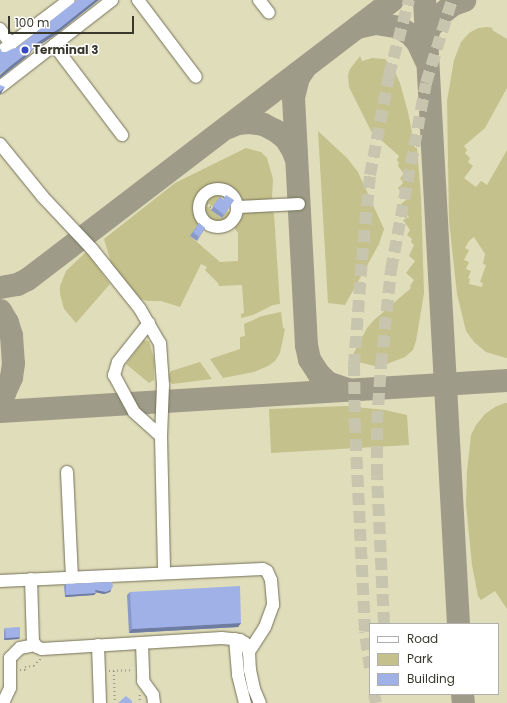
<!DOCTYPE html>
<style>
body{margin:0}
#map{position:relative;width:507px;height:703px;overflow:hidden;background:#eae8cd;font-family:Poppins,sans-serif}
div>[style]{position:absolute}
[style*='--x']{left:calc(var(--x)*1px);top:calc(var(--y)*1px);width:calc(var(--w)*1px);rotate:calc(var(--a)*1deg)}
.built>*{inset:0;background:#e0ddbb}
.green>*{inset:0;background:#c5c18c}
.taxiway>*{height:23px;margin:-11.5px;padding:0 11.5px;transform-origin:11.5px;border-radius:11.5px;background:#9e9c88}
.minor-tunnel>*{height:12px;margin-top:-6px;transform-origin:0;background:repeating-linear-gradient(90deg,#c7c5ad 0 12px,transparent 0 18px)}
.path>*{height:1.5px;margin-top:-0.75px;transform-origin:0;background:repeating-linear-gradient(90deg,#999884 0 1px,transparent 0 4px)}
.roads{filter:drop-shadow(0 0 1px #737159) drop-shadow(0 0 1px #737159)}
.minor>*{height:12px;margin:-6px;padding:0 6px;transform-origin:6px;border-radius:6px;background:#fff}
.minor>.ring{margin:-6px;padding:0;box-sizing:content-box;background:none;border:12px solid #fff;border-radius:50%}
.wall>*{inset:0;background:#8998c6}
.shaded-wall>*{inset:0;background:#6f7ca1}
.building>*{inset:0;background:#9fb1e6}
.dots>*{width:11px;height:11px;translate:-50% -50%;box-sizing:border-box;border:2px solid #fff;border-radius:50%}
span{translate:-50% -50%;white-space:nowrap;text-align:center;line-height:1.15;-webkit-text-stroke:3px #fff;paint-order:stroke}
.poi-label{font-size:12px;color:#39382d;font-weight:700}
.left{translate:0 -50%;text-align:left}
.legend{position:absolute;left:369px;top:623px;width:130px;height:72px;box-sizing:border-box;background:#fff;border:1px solid #b0afab;margin:0;padding:5px 7px;list-style:none;font-size:12px;color:#39382d}
.legend li{display:flex;align-items:center;gap:8px;height:20px}
.legend b{width:20px;border:1px solid #b0afab}
.scale{position:absolute;left:8px;top:16px;width:126px;height:18px;box-sizing:border-box;border:2px solid #39382d;border-top:0;padding-left:5px;font-size:12px;line-height:14px;white-space:nowrap;color:#39382d;-webkit-text-stroke:3px #fff;paint-order:stroke}
</style>
<div id="map">
<div class="built">
<div style="clip-path:polygon(evenodd,0 0,507px 0,507px 703px,0 703px,0 0,370px 624px,498px 624px,498px 694px,370px 694px,370px 624px)"></div>
</div>
<div class="green">
<div style="clip-path:polygon(evenodd,487px 27px,493px 28px,492px 30px,507px 39px,507px 88px,485px 128px,464px 146px,467px 150px,465px 153px,470px 158px,468px 162px,473px 166px,464px 178px,476px 187px,481px 181px,487px 185px,507px 150px,507px 358px,506px 358px,486px 352px,474px 342px,466px 331px,457px 294px,449px 221px,447px 101px,454px 60px,461px 42px,469px 33px,478px 28px,487px 27px,474px 237px,485px 254px,483px 264px,486px 265px,480px 282px,483px 283px,482px 287px,469px 284px,470px 279px,468px 278px,471px 271px,466px 269px,469px 262px,464px 260px,469px 250px,465px 248px,469px 241px,474px 237px)"></div>
<div style="clip-path:polygon(360px 56px,362px 61px,372px 58px,385px 59px,393px 68px,400px 83px,408px 112px,415px 148px,417px 148px,421px 197px,424px 293px,416px 341px,413px 350px,405px 357px,379px 367px,350px 360px,367px 328px,374px 320px,411px 288px,410px 286px,414px 280px,406px 273px,415px 261px,409px 256px,414px 245px,411px 242px,412px 239px,407px 235px,410px 230px,403px 220px,409px 217px,400px 205px,406px 200px,398px 188px,403px 183px,400px 178px,404px 174px,398px 166px,399px 163px,397px 160px,399px 156px,371px 131px,349px 87px,348px 75px,350px 69px)"></div>
<div style="clip-path:polygon(318px 131px,347px 158px,358px 172px,384px 229px,379px 244px,345px 305px,328px 303px)"></div>
<div style="clip-path:polygon(246px 148px,261px 152px,267px 158px,273px 179px,272px 198px,271px 200px,240px 201px,233px 193px,225px 188px,215px 188px,207px 191px,200px 197px,197px 205px,200px 226px,190px 236px,220px 262px,238px 261px,238px 233px,233px 226px,237px 219px,243px 212px,270px 209px,274px 214px,280px 304px,273px 305px,253px 315px,241px 318px,241px 314px,244px 313px,242px 285px,219px 286px,218px 283px,205px 270px,207px 267px,201px 264px,180px 307px,161px 301px,148px 301px,140px 299px,112px 266px,104px 239px,175px 183px)"></div>
<div style="clip-path:polygon(221px 191px,226px 193px,213px 207px,204px 200px,211px 193px)"></div>
<div style="clip-path:polygon(203px 202px,221px 218px,227px 211px,231px 213px,223px 224px,217px 226px,212px 224px,205px 219px,203px 215px,201px 208px)"></div>
<div style="clip-path:polygon(86px 252px,110px 284px,76px 323px,64px 309px,60px 294px,60px 286px,66px 271px)"></div>
<div style="clip-path:polygon(281px 312px,283px 328px,285px 329px,280px 353px,275px 361px,268px 366px,254px 372px,223px 378px,210px 359px,240px 349px,240px 337px,245px 336px,244px 324px,262px 316px)"></div>
<div style="clip-path:polygon(144px 340px,149px 341px,154px 359px,154px 380px,149px 383px,126px 364px)"></div>
<div style="clip-path:polygon(200px 362px,212px 379px,172px 384px,167px 378px,171px 371px)"></div>
<div style="clip-path:polygon(505px 403px,507px 403px,507px 609px,495px 591px,481px 600px,478px 596px,472px 565px,466px 504px,467px 471px,471px 435px,476px 425px,485px 414px,495px 407px)"></div>
<div style="clip-path:polygon(346px 406px,385px 410px,407px 415px,409px 445px,271px 453px,269px 409px)"></div>
</div>
<div class="taxiway">
<div style="--x:424;--y:0;--w:625;--a:86.88"></div>
<div style="--x:357;--y:27;--w:18;--a:-13"></div>
<div style="--x:375;--y:23;--w:24;--a:9"></div>
<div style="--x:399;--y:27;--w:13;--a:32"></div>
<div style="--x:410;--y:34;--w:11;--a:49"></div>
<div style="--x:417;--y:42;--w:19;--a:65"></div>
<div style="--x:425;--y:41;--w:14;--a:-73"></div>
<div style="--x:429;--y:28;--w:18;--a:-52"></div>
<div style="--x:440;--y:14;--w:16;--a:-38"></div>
<div style="--x:453;--y:4;--w:12;--a:-20"></div>
<div style="--x:305;--y:67;--w:12;--a:125"></div>
<div style="--x:298;--y:77;--w:21;--a:104"></div>
<div style="--x:293;--y:97;--w:248;--a:87"></div>
<div style="--x:306;--y:345;--w:14;--a:78"></div>
<div style="--x:309;--y:359;--w:17;--a:57"></div>
<div style="--x:318;--y:373;--w:13;--a:45"></div>
<div style="--x:327;--y:382;--w:21;--a:19"></div>
<div style="--x:228;--y:127;--w:10;--a:-24"></div>
<div style="--x:237;--y:123;--w:12;--a:-5"></div>
<div style="--x:249;--y:122;--w:14;--a:8"></div>
<div style="--x:263;--y:124;--w:13;--a:27"></div>
<div style="--x:275;--y:130;--w:13;--a:39"></div>
<div style="--x:285;--y:138;--w:13;--a:58"></div>
<div style="--x:292;--y:149;--w:9;--a:69"></div>
<div style="--x:0;--y:287;--w:17;--a:-10"></div>
<div style="--x:17;--y:284;--w:11;--a:-27"></div>
<div style="--x:27;--y:279;--w:459;--a:-37.4"></div>
<div style="--x:0;--y:310;--w:14;--a:60"></div>
<div style="--x:7;--y:322;--w:14;--a:73"></div>
<div style="--x:11;--y:335;--w:28;--a:86"></div>
<div style="--x:13;--y:363;--w:14;--a:98"></div>
<div style="--x:11;--y:377;--w:17;--a:114"></div>
<div style="--x:4;--y:393;--w:6;--a:135"></div>
<div style="--x:0;--y:411;--w:508;--a:-3.5"></div>
<div style="--x:462;--y:694;--w:9;--a:84"></div>
</div>
<div class="minor-tunnel">
<div style="--x:384;--y:624;--w:148;--a:-92.7"></div>
<div style="--x:377;--y:476;--w:53;--a:-90"></div>
<div style="--x:377;--y:423;--w:58;--a:-86.1"></div>
<div style="--x:381;--y:365;--w:96;--a:-84"></div>
<div style="--x:391;--y:270;--w:190;--a:-79.4"></div>
<div style="--x:426;--y:83;--w:87;--a:-72.6"></div>
<div style="--x:370;--y:668;--w:37;--a:-98"></div>
<div style="--x:365;--y:631;--w:201;--a:-92.8"></div>
<div style="--x:355;--y:430;--w:64;--a:-90.9"></div>
<div style="--x:354;--y:366;--w:106;--a:-85.7"></div>
<div style="--x:362;--y:260;--w:85;--a:-84.6"></div>
<div style="--x:370;--y:175;--w:102;--a:-79.2"></div>
<div style="--x:389;--y:75;--w:78;--a:-75.1"></div>
<div style="--x:374;--y:694;--w:9;--a:77"></div>
</div>
<div class="path">
<div style="--x:201;--y:199;--w:14;--a:39"></div>
<div style="--x:221;--y:201;--w:12;--a:-55"></div>
<div style="--x:20;--y:670;--w:5;--a:0"></div>
<div style="--x:25;--y:670;--w:3;--a:-90"></div>
<div style="--x:25;--y:667;--w:9;--a:-6"></div>
<div style="--x:34;--y:666;--w:11;--a:-49"></div>
<div style="--x:109;--y:671;--w:24;--a:-2"></div>
<div style="--x:114;--y:671;--w:32;--a:88"></div>
<div style="--x:140;--y:695;--w:8;--a:90"></div>
</div>
<div class="roads">
<div class="minor">
<div style="--x:138;--y:0;--w:96;--a:53"></div>
<div style="--x:259;--y:0;--w:16;--a:52"></div>
<div style="--x:0;--y:29;--w:19;--a:54"></div>
<div style="--x:54;--y:45;--w:113;--a:52.9"></div>
<div style="--x:0;--y:52;--w:86;--a:-37"></div>
<div style="--x:0;--y:87;--w:142;--a:-37.8"></div>
<div style="--x:0;--y:144;--w:68;--a:50.9"></div>
<div style="--x:43;--y:197;--w:71;--a:46.7"></div>
<div style="--x:92;--y:249;--w:77;--a:51.3"></div>
<div style="--x:140;--y:309;--w:39;--a:60"></div>
<div style="--x:160;--y:343;--w:42;--a:85.9"></div>
<div style="--x:163;--y:385;--w:51;--a:92.2"></div>
<div style="--x:161;--y:436;--w:137;--a:88.7"></div>
<div class="ring" style="left:199px;top:189px;width:26px;height:26px"></div>
<div style="--x:238;--y:207;--w:61;--a:-2.8"></div>
<div style="--x:149;--y:323;--w:50;--a:128.5"></div>
<div style="--x:118;--y:362;--w:14;--a:107"></div>
<div style="--x:114;--y:375;--w:42;--a:61.6"></div>
<div style="--x:134;--y:412;--w:36;--a:42"></div>
<div style="--x:67;--y:472;--w:106;--a:87.3"></div>
<div style="--x:31;--y:579;--w:63;--a:88.2"></div>
<div style="--x:33;--y:642;--w:6;--a:51"></div>
<div style="--x:37;--y:647;--w:5;--a:22"></div>
<div style="--x:42;--y:649;--w:180;--a:-3.5"></div>
<div style="--x:222;--y:638;--w:18;--a:6"></div>
<div style="--x:240;--y:640;--w:6;--a:31"></div>
<div style="--x:245;--y:643;--w:10;--a:66"></div>
<div style="--x:249;--y:652;--w:18;--a:87"></div>
<div style="--x:250;--y:670;--w:19;--a:78"></div>
<div style="--x:254;--y:689;--w:15;--a:67"></div>
<div style="--x:0;--y:581;--w:263;--a:-2.6"></div>
<div style="--x:263;--y:569;--w:4;--a:27"></div>
<div style="--x:267;--y:571;--w:10;--a:66"></div>
<div style="--x:271;--y:580;--w:25;--a:85"></div>
<div style="--x:273;--y:605;--w:23;--a:110"></div>
<div style="--x:265;--y:627;--w:30;--a:123"></div>
<div style="--x:235;--y:639;--w:36;--a:85"></div>
<div style="--x:238;--y:675;--w:29;--a:76"></div>
<div style="--x:142;--y:643;--w:38;--a:88"></div>
<div style="--x:143;--y:681;--w:17;--a:54"></div>
<div style="--x:153;--y:695;--w:8;--a:83"></div>
<div style="--x:98;--y:645;--w:58;--a:88"></div>
<div style="--x:3;--y:703;--w:17;--a:-65"></div>
<div style="--x:10;--y:688;--w:30;--a:-90"></div>
<div style="--x:10;--y:658;--w:14;--a:-45"></div>
<div style="--x:20;--y:648;--w:16;--a:-11"></div>
</div>
</div>
<div class="wall">
<div style="clip-path:polygon(220px 197px,223px 200px,234px 200px,222px 218px,211px 210px)"></div>
<div style="clip-path:polygon(199px 223px,205px 228px,197px 241px,190px 236px)"></div>
<div style="clip-path:polygon(66px 584px,111px 590px,110px 592px,104px 594px,96px 592px,96px 593px,94px 595px,65px 597px,64px 586px)"></div>
<div style="clip-path:polygon(130px 592px,241px 623px,238px 627px,129px 633px,127px 595px)"></div>
<div style="clip-path:polygon(5px 628px,19px 639px,4px 640px,4px 630px)"></div>
</div>
<div class="shaded-wall">
<div style="clip-path:polygon(95px 0,99px 0,55px 35px,32px 50px,29px 55px,0 78px,0 75px,32px 46px)"></div>
<div style="clip-path:polygon(5px 87px,0 95px,0 91px)"></div>
<div style="clip-path:polygon(95px 590px,111px 590px,110px 592px,104px 594px,94px 592px)"></div>
<div style="clip-path:polygon(96px 593px,94px 595px,65px 597px,66px 595px)"></div>
<div style="clip-path:polygon(241px 623px,238px 627px,129px 633px,132px 629px)"></div>
<div style="clip-path:polygon(20px 637px,19px 639px,4px 640px,6px 638px)"></div>
</div>
<div class="building">
<div style="clip-path:polygon(77px 0,95px 0,60px 28px,32px 46px,34px 48px,0 74px,0 75px,0 48px,2px 52px,6px 52px,14px 48px,15px 49px)"></div>
<div style="clip-path:polygon(0 85px,5px 87px,0 91px)"></div>
<div style="clip-path:polygon(226px 195px,234px 200px,224px 215px,213px 206px,220px 197px,223px 200px)"></div>
<div style="clip-path:polygon(199px 223px,205px 228px,199px 237px,193px 232px)"></div>
<div style="clip-path:polygon(112px 582px,113px 586px,111px 590px,106px 592px,95px 590px,96px 593px,66px 595px,66px 584px)"></div>
<div style="clip-path:polygon(240px 586px,241px 623px,132px 629px,130px 592px)"></div>
<div style="clip-path:polygon(20px 627px,20px 637px,6px 638px,5px 628px)"></div>
<div style="clip-path:polygon(126px 696px,132px 701px,132px 703px,118px 703px)"></div>
</div>
<div class="dots">
<div style="left:25px;top:50px;background:#3449bb"></div>
</div>
<div class="poi-label">
<span class="left" style="left:33px;top:50px">Terminal 3</span>
</div>
<ul class="legend">
<li><b style="height:5px;background:#fff"></b>Road</li>
<li><b style="height:11px;background:#c5c18c"></b>Park</li>
<li><b style="height:11px;background:#9fb1e6"></b>Building</li>
</ul>
<div class="scale">100 m</div>
</div>
